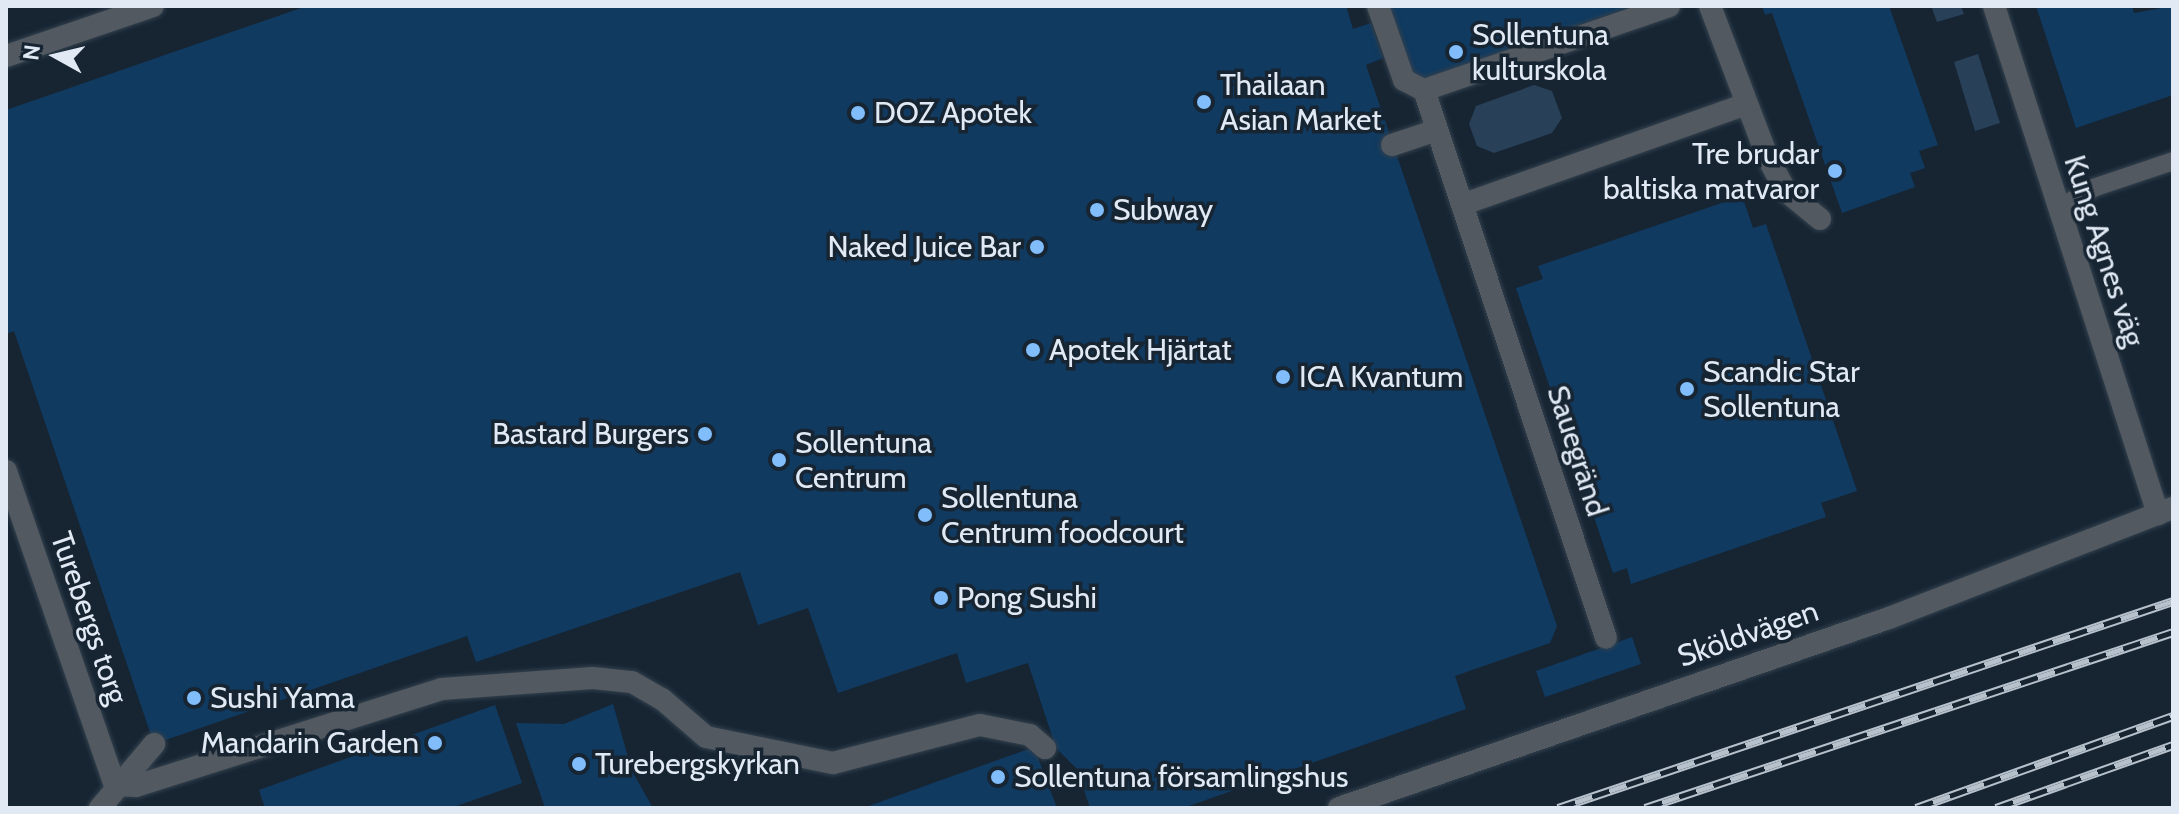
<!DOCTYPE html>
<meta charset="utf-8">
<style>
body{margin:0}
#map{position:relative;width:2179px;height:814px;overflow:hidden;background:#172533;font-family:Cabin,sans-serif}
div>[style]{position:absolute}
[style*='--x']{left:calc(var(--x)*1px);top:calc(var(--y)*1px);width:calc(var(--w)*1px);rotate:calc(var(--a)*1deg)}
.green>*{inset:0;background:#284058}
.building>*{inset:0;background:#103a60}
.roads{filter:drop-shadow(0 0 2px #33414e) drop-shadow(0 0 2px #33414e)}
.service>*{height:18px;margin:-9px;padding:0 9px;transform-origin:9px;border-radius:9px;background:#525960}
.pedestrian>*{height:22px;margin:-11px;padding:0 11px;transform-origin:11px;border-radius:11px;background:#525960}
.minor>*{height:22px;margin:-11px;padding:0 11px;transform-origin:11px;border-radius:11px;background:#525960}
.tertiary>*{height:22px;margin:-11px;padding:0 11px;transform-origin:11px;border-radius:11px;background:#525960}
.rail>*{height:9px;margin-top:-4.5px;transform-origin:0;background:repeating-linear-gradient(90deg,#172533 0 18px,#b6c1cb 0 36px);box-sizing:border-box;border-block:2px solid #b6c1cb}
.dots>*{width:22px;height:22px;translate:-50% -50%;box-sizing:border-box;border:4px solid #172533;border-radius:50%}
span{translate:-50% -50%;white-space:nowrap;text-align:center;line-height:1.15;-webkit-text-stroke:7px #172533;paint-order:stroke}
.poi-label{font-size:30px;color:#e1eaf4}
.left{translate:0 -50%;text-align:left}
.right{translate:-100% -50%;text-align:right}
.street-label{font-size:30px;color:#e1eaf4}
.frame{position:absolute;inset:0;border:8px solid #e1eaf4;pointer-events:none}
.north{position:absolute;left:16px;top:16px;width:80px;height:80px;-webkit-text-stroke:6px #172533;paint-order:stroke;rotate:278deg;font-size:22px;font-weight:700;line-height:32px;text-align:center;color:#e1eaf4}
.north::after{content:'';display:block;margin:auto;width:28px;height:36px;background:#e1eaf4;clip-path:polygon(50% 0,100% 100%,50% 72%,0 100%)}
</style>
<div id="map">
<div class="green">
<div style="clip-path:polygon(1931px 6px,1961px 6px,1964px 14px,1937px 22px)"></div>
<div style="clip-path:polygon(1978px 54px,2000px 123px,1975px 131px,1954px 62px)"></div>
<div style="clip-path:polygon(1534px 85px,1552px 91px,1562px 118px,1552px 133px,1494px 153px,1477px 146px,1469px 124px,1476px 106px)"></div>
</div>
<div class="building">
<div style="clip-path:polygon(307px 6px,1346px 6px,1353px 29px,1371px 23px,1383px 58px,1366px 65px,1557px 626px,1550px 643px,1455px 676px,1466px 709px,1183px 808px,1090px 808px,1077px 769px,1056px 748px,1028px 663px,966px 683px,957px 653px,838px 693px,808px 608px,758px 625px,740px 572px,476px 662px,467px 636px,154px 744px,14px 331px,6px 334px,6px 110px)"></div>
<div style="clip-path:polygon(1386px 6px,1633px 6px,1412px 83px)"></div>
<div style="clip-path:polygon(1762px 6px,1889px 6px,1938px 145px,1919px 151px,1925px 168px,1910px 173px,1915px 187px,1842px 213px,1772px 13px,1765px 15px)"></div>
<div style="clip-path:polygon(2036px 6px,2132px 6px,2134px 13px,2173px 6px,2173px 95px,2076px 128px)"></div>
<div style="clip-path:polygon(1742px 196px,1753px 228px,1766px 224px,1857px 491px,1821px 503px,1826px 517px,1631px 584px,1627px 568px,1613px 573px,1516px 288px,1543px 279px,1538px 266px)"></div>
<div style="clip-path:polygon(1632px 637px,1641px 664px,1545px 697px,1536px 671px)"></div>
<div style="clip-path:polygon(613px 704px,632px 771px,653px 808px,545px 808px,516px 723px,564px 724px)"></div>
<div style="clip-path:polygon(495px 705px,522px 783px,451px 808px,265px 808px,259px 790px)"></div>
<div style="clip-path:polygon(1034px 747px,1057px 808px,863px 808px)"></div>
</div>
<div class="roads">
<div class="service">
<div style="--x:2059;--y:208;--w:39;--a:-30"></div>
<div style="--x:2093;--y:188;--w:84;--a:-18.6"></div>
</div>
<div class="pedestrian">
<div style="--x:1378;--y:6;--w:78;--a:70.6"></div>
<div style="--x:1404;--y:80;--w:22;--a:27"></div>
<div style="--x:1424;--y:90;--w:577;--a:71.63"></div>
<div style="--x:1710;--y:6;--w:160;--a:69.2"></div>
<div style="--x:1767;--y:156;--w:40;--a:62"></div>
<div style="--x:1786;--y:191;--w:44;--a:39.5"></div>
<div style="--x:1424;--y:90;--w:259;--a:-18.9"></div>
<div style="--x:1392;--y:145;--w:47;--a:-18.4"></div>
<div style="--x:1464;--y:204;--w:300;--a:-19.5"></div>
<div style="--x:6;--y:471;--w:332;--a:70.9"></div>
<div style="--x:115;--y:785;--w:21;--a:3"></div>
<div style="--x:136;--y:786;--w:321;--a:-17.6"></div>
<div style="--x:442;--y:689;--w:151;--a:-4.2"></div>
<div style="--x:593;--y:678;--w:39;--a:6"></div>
<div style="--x:632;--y:682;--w:34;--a:30"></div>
<div style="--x:662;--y:699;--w:58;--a:40.8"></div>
<div style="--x:706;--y:737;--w:130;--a:11.6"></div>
<div style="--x:833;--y:763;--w:152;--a:-14.5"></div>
<div style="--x:980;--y:725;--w:51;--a:11.3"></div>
<div style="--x:1030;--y:735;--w:20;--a:41"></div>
<div style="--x:100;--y:808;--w:84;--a:-49.8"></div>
</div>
<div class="minor">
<div style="--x:1994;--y:6;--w:534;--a:72.11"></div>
</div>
<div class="tertiary">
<div style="--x:6;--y:56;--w:155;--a:-18.8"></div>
<div style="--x:1339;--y:808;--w:582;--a:-19.06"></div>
<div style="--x:1889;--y:618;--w:305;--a:-21.2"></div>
</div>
</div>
<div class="rail">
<div style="--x:1558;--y:808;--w:649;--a:-18.6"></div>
<div style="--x:1645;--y:808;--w:557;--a:-18.43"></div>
<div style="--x:1916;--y:808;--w:273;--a:-19.7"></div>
<div style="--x:1996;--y:808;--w:188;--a:-19.6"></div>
</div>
<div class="dots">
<div style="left:1456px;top:52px;background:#81bdfa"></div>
<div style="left:1204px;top:102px;background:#81bdfa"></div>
<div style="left:858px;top:113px;background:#81bdfa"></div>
<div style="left:1835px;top:171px;background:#81bdfa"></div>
<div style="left:1097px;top:210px;background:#81bdfa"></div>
<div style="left:1037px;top:247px;background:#81bdfa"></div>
<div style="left:1033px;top:350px;background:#81bdfa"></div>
<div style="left:1283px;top:377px;background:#81bdfa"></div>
<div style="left:1687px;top:389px;background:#81bdfa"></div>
<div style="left:705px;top:434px;background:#81bdfa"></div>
<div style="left:779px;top:460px;background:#81bdfa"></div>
<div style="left:925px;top:515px;background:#81bdfa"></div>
<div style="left:941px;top:598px;background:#81bdfa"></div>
<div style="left:194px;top:698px;background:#81bdfa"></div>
<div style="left:435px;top:743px;background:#81bdfa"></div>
<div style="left:579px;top:764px;background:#81bdfa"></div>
<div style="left:998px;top:777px;background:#81bdfa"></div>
</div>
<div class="poi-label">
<span class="left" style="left:1472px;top:52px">Sollentuna<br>kulturskola</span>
<span class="left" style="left:1220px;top:102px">Thailaan<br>Asian Market</span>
<span class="left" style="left:874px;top:113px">DOZ Apotek</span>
<span class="right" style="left:1819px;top:171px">Tre brudar<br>baltiska matvaror</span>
<span class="left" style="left:1113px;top:210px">Subway</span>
<span class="right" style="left:1021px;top:247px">Naked Juice Bar</span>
<span class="left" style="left:1049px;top:350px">Apotek Hjärtat</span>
<span class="left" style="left:1703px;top:389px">Scandic Star<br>Sollentuna</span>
<span class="left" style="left:1299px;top:377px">ICA Kvantum</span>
<span class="right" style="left:689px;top:434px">Bastard Burgers</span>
<span class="left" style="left:795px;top:460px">Sollentuna<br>Centrum</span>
<span class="left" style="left:941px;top:515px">Sollentuna<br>Centrum foodcourt</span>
<span class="left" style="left:957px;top:598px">Pong Sushi</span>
<span class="left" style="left:210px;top:698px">Sushi Yama</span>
<span class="right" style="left:419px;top:743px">Mandarin Garden</span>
<span class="left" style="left:595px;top:764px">Turebergskyrkan</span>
<span class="left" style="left:1014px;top:777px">Sollentuna församlingshus</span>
</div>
<div class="street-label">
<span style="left:2104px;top:251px;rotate:72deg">Kung Agnes väg</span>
<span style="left:1577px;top:451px;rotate:72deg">Sauegränd</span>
<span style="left:89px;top:618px;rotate:71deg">Turebergs torg</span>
<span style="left:1748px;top:634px;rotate:-19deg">Sköldvägen</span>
</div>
<div class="frame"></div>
<div class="north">N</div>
</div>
